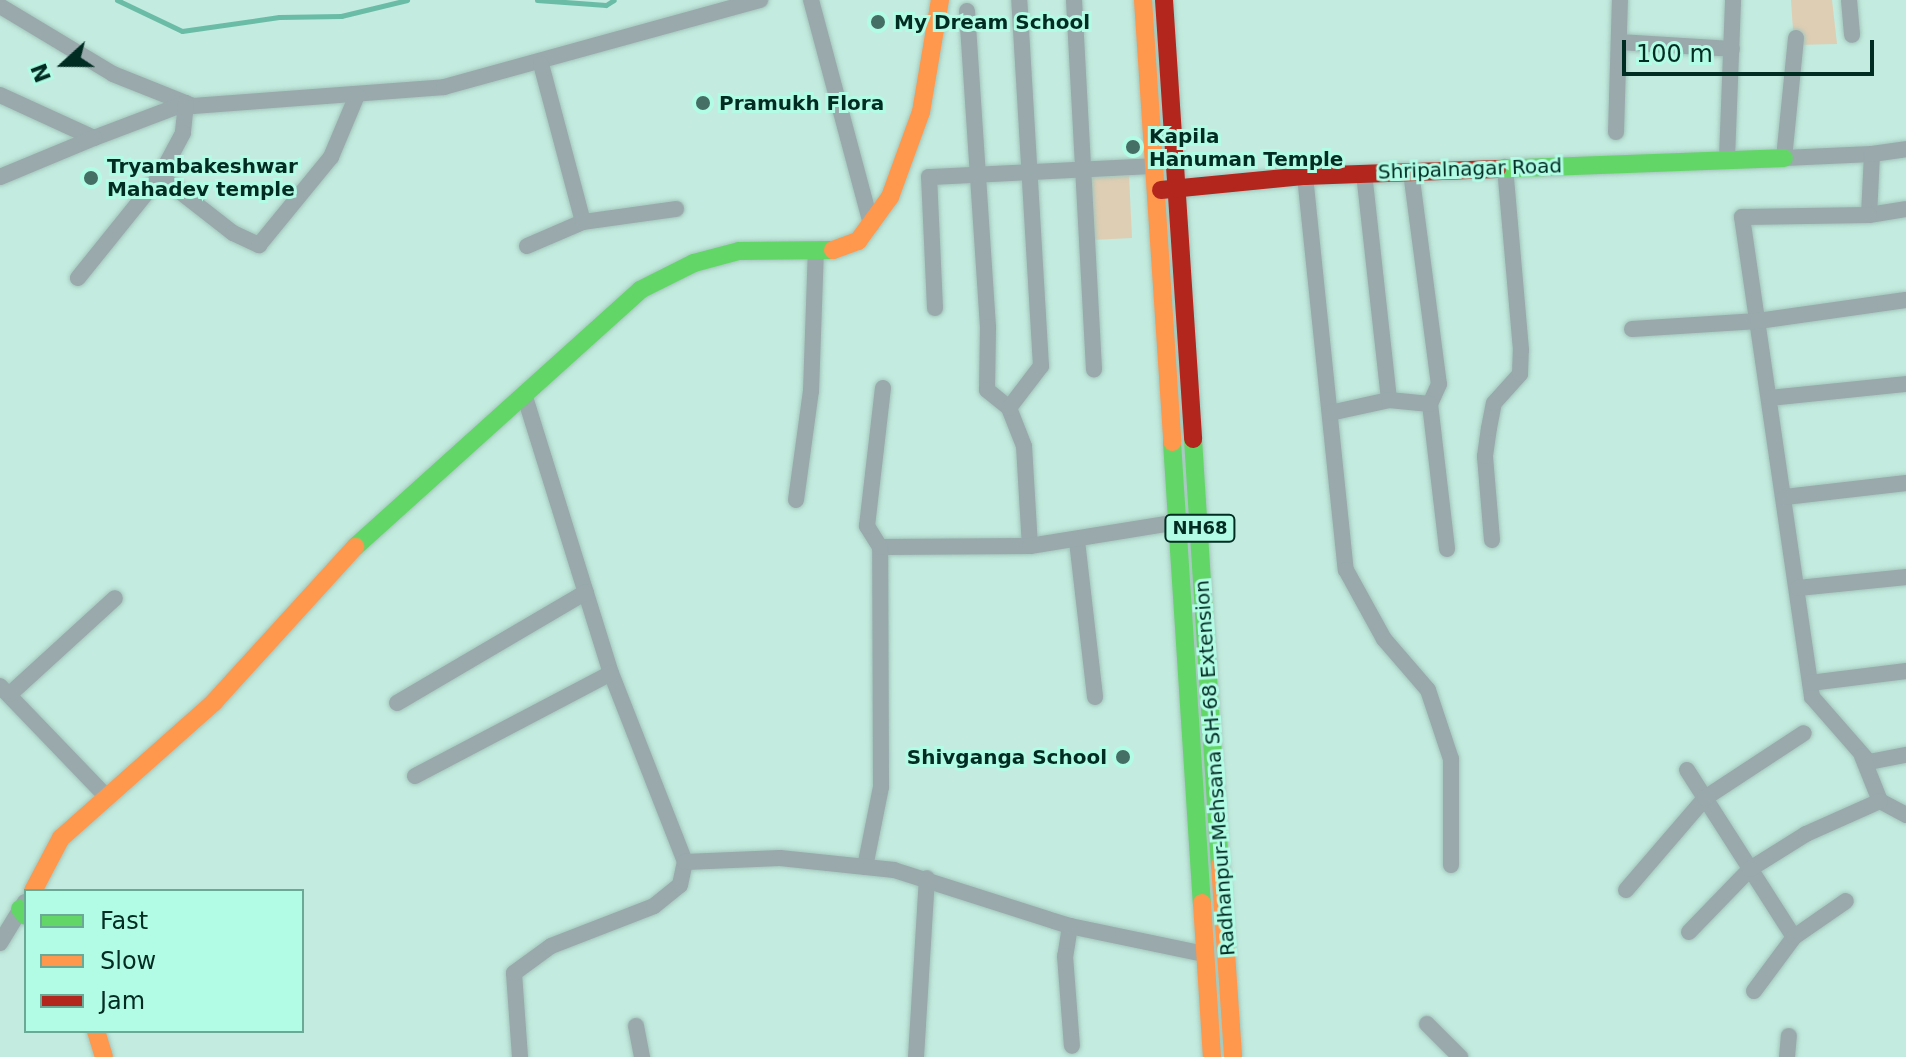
<!DOCTYPE html>
<style>
body{margin:0}
#map{position:relative;width:1906px;height:1057px;overflow:hidden;background:#c3ebdf;font-family:"DejaVu Sans",sans-serif}
div>[style]{position:absolute}
[style*='--x']{left:calc(var(--x)*1px);top:calc(var(--y)*1px);width:calc(var(--w)*1px);rotate:calc(var(--a)*1deg)}
.green>*{inset:0;background:#deceb4}
.stream>*{height:5px;margin:-2.5px;padding:0 2.5px;transform-origin:2.5px;border-radius:2.5px;background:#6abca6}
.roads{filter:drop-shadow(0 0 2px #a3c5bb) drop-shadow(0 0 2px #a3c5bb)}
.street>*{height:16px;margin:-8px;padding:0 8px;transform-origin:8px;border-radius:8px;background:#99a9ac}
.fast>*{height:18px;margin:-9px;padding:0 9px;transform-origin:9px;border-radius:9px;background:#63d668}
.slow>*{height:18px;margin:-9px;padding:0 9px;transform-origin:9px;border-radius:9px;background:#ff974d}
.jam>*{height:18px;margin:-9px;padding:0 9px;transform-origin:9px;border-radius:9px;background:#b3261e}
.dots>*{width:22px;height:22px;translate:-50% -50%;box-sizing:border-box;border:4px solid #b2fce5;border-radius:50%}
span{translate:-50% -50%;white-space:nowrap;text-align:center;line-height:1.15;-webkit-text-stroke:6px #b2fce5;paint-order:stroke}
.shield-label span{padding:2px 6px;background:#b2fce5;border:2px solid;border-radius:6px;-webkit-text-stroke-width:0}
.shield-label{font-size:18px;color:#012c22;font-weight:700}
.poi-label{font-size:20px;color:#012c22;font-weight:700}
.left{translate:0 -50%;text-align:left}
.right{translate:-100% -50%;text-align:right}
.street-label{font-size:20px;color:#012c22}
.legend{position:absolute;left:24px;top:889px;width:280px;height:144px;box-sizing:border-box;background:#b2fce5;border:2px solid #6ba997;margin:0;padding:10px 14px;list-style:none;font-size:24px;color:#012c22}
.legend li{display:flex;align-items:center;gap:16px;height:40px}
.legend b{width:40px;border:2px solid #6ba997}
.north{position:absolute;left:24px;top:24px;width:80px;height:80px;-webkit-text-stroke:6px #b2fce5;paint-order:stroke;rotate:249deg;font-size:22px;font-weight:700;line-height:32px;text-align:center;color:#012c22}
.north::after{content:'';display:block;margin:auto;width:28px;height:36px;background:#012c22;clip-path:polygon(50% 0,100% 100%,50% 72%,0 100%)}
.scale{position:absolute;left:1622px;top:40px;width:252px;height:36px;box-sizing:border-box;border:4px solid #012c22;border-top:0;padding-left:10px;font-size:24px;line-height:28px;white-space:nowrap;color:#012c22;-webkit-text-stroke:6px #b2fce5;paint-order:stroke}
</style>
<div id="map">
<div class="green">
<div style="clip-path:polygon(1791px 0,1832px 0,1837px 44px,1794px 45px)"></div>
<div style="clip-path:polygon(1129px 176px,1132px 238px,1092px 240px,1090px 177px)"></div>
</div>
<div class="stream">
<div style="--x:117;--y:0;--w:72;--a:25.5"></div>
<div style="--x:182;--y:31;--w:98;--a:-8.2"></div>
<div style="--x:279;--y:17;--w:62;--a:-0.9"></div>
<div style="--x:341;--y:16;--w:68;--a:-13.6"></div>
<div style="--x:537;--y:0;--w:69;--a:4.1"></div>
<div style="--x:606;--y:5;--w:9;--a:-32"></div>
</div>
<div class="roads">
<div class="street">
<div style="--x:811;--y:0;--w:232;--a:75"></div>
<div style="--x:1074;--y:0;--w:370;--a:86.9"></div>
<div style="--x:1849;--y:0;--w:35;--a:85"></div>
<div style="--x:0;--y:6;--w:132;--a:31"></div>
<div style="--x:113;--y:74;--w:86;--a:21.8"></div>
<div style="--x:193;--y:106;--w:252;--a:-4.3"></div>
<div style="--x:444;--y:87;--w:328;--a:-15.4"></div>
<div style="--x:967;--y:11;--w:317;--a:86.2"></div>
<div style="--x:988;--y:327;--w:63;--a:90.9"></div>
<div style="--x:987;--y:390;--w:28;--a:39"></div>
<div style="--x:1009;--y:408;--w:41;--a:68.5"></div>
<div style="--x:1024;--y:446;--w:100;--a:86.6"></div>
<div style="--x:1796;--y:38;--w:121;--a:95.7"></div>
<div style="--x:1784;--y:158;--w:88;--a:-2.6"></div>
<div style="--x:1872;--y:154;--w:61;--a:92.8"></div>
<div style="--x:1869;--y:215;--w:37;--a:-9"></div>
<div style="--x:1619;--y:42;--w:113;--a:3.5"></div>
<div style="--x:541;--y:64;--w:163;--a:75.1"></div>
<div style="--x:0;--y:95;--w:103;--a:24.6"></div>
<div style="--x:94;--y:138;--w:98;--a:-20.8"></div>
<div style="--x:186;--y:103;--w:30;--a:96"></div>
<div style="--x:183;--y:133;--w:49;--a:118.1"></div>
<div style="--x:160;--y:176;--w:131;--a:128.8"></div>
<div style="--x:1616;--y:132;--w:132;--a:-88.3"></div>
<div style="--x:1872;--y:154;--w:34;--a:-8"></div>
<div style="--x:1727;--y:158;--w:158;--a:-87.8"></div>
<div style="--x:1411;--y:172;--w:214;--a:82.5"></div>
<div style="--x:1439;--y:384;--w:22;--a:114"></div>
<div style="--x:1430;--y:404;--w:146;--a:83.3"></div>
<div style="--x:1364;--y:173;--w:228;--a:83.7"></div>
<div style="--x:160;--y:176;--w:93;--a:38"></div>
<div style="--x:233;--y:233;--w:29;--a:25"></div>
<div style="--x:259;--y:245;--w:114;--a:-50.7"></div>
<div style="--x:331;--y:157;--w:67;--a:-67.2"></div>
<div style="--x:1305;--y:176;--w:396;--a:84.1"></div>
<div style="--x:1346;--y:570;--w:79;--a:61.2"></div>
<div style="--x:1384;--y:639;--w:67;--a:49.2"></div>
<div style="--x:1428;--y:690;--w:73;--a:71.6"></div>
<div style="--x:1451;--y:759;--w:106;--a:90"></div>
<div style="--x:0;--y:177;--w:102;--a:-22.5"></div>
<div style="--x:1869;--y:215;--w:127;--a:179.1"></div>
<div style="--x:1742;--y:217;--w:485;--a:81.7"></div>
<div style="--x:1812;--y:697;--w:86;--a:48.8"></div>
<div style="--x:1869;--y:762;--w:38;--a:-11"></div>
<div style="--x:527;--y:246;--w:61;--a:-23.2"></div>
<div style="--x:583;--y:222;--w:94;--a:-8"></div>
<div style="--x:935;--y:308;--w:131;--a:-92.6"></div>
<div style="--x:929;--y:177;--w:225;--a:-2.8"></div>
<div style="--x:1632;--y:329;--w:126;--a:-3.6"></div>
<div style="--x:1758;--y:321;--w:149;--a:-8.1"></div>
<div style="--x:524;--y:394;--w:292;--a:72.7"></div>
<div style="--x:611;--y:673;--w:203;--a:68.6"></div>
<div style="--x:1770;--y:398;--w:137;--a:-5.9"></div>
<div style="--x:1009;--y:408;--w:53;--a:-52.7"></div>
<div style="--x:1041;--y:366;--w:367;--a:-93.4"></div>
<div style="--x:1330;--y:413;--w:60;--a:-12.4"></div>
<div style="--x:1389;--y:400;--w:41;--a:5.6"></div>
<div style="--x:1785;--y:497;--w:122;--a:-6.6"></div>
<div style="--x:796;--y:500;--w:110;--a:-82.2"></div>
<div style="--x:811;--y:391;--w:141;--a:-88"></div>
<div style="--x:1492;--y:540;--w:84;--a:-94.8"></div>
<div style="--x:1485;--y:456;--w:28;--a:-82"></div>
<div style="--x:1489;--y:428;--w:25;--a:-79"></div>
<div style="--x:1494;--y:403;--w:39;--a:-48"></div>
<div style="--x:1520;--y:374;--w:24;--a:-88"></div>
<div style="--x:1521;--y:350;--w:184;--a:-95"></div>
<div style="--x:1077;--y:541;--w:157;--a:83.4"></div>
<div style="--x:880;--y:547;--w:150;--a:-0.4"></div>
<div style="--x:1030;--y:546;--w:157;--a:-9.2"></div>
<div style="--x:1798;--y:588;--w:109;--a:-5.8"></div>
<div style="--x:1810;--y:683;--w:97;--a:-7.1"></div>
<div style="--x:0;--y:686;--w:154;--a:46.1"></div>
<div style="--x:10;--y:694;--w:142;--a:-42.4"></div>
<div style="--x:397;--y:703;--w:219;--a:-30.4"></div>
<div style="--x:1862;--y:756;--w:48;--a:68.2"></div>
<div style="--x:1880;--y:801;--w:30;--a:28"></div>
<div style="--x:1687;--y:770;--w:198;--a:57.4"></div>
<div style="--x:415;--y:776;--w:221;--a:-27.7"></div>
<div style="--x:865;--y:867;--w:82;--a:-78.7"></div>
<div style="--x:881;--y:787;--w:240;--a:-90.2"></div>
<div style="--x:880;--y:547;--w:25;--a:-122"></div>
<div style="--x:867;--y:526;--w:139;--a:-83.4"></div>
<div style="--x:1626;--y:890;--w:121;--a:-49.3"></div>
<div style="--x:1705;--y:798;--w:118;--a:-33.3"></div>
<div style="--x:1070;--y:926;--w:30;--a:99"></div>
<div style="--x:1065;--y:956;--w:90;--a:85.6"></div>
<div style="--x:1689;--y:932;--w:88;--a:-45.9"></div>
<div style="--x:1750;--y:869;--w:66;--a:-32"></div>
<div style="--x:1806;--y:834;--w:81;--a:-24"></div>
<div style="--x:0;--y:943;--w:48;--a:-58.6"></div>
<div style="--x:1754;--y:991;--w:67;--a:-53.5"></div>
<div style="--x:1794;--y:937;--w:63;--a:-34.7"></div>
<div style="--x:1427;--y:1024;--w:47;--a:45"></div>
<div style="--x:636;--y:1026;--w:32;--a:79"></div>
<div style="--x:520;--y:1057;--w:84;--a:-94.1"></div>
<div style="--x:514;--y:973;--w:46;--a:-36.1"></div>
<div style="--x:551;--y:946;--w:110;--a:-21.2"></div>
<div style="--x:654;--y:906;--w:33;--a:-39"></div>
<div style="--x:680;--y:885;--w:24;--a:-78"></div>
<div style="--x:685;--y:862;--w:95;--a:-2.4"></div>
<div style="--x:780;--y:858;--w:115;--a:6"></div>
<div style="--x:894;--y:870;--w:185;--a:17.7"></div>
<div style="--x:1070;--y:926;--w:137;--a:11.8"></div>
<div style="--x:916;--y:1057;--w:179;--a:-86.5"></div>
<div style="--x:1787;--y:1057;--w:21;--a:-85"></div>
</div>
<div class="fast">
<div style="--x:1497;--y:169;--w:287;--a:-2.2"></div>
<div style="--x:1193;--y:439;--w:427;--a:86.4"></div>
<div style="--x:1172;--y:442;--w:462;--a:86.3"></div>
<div style="--x:355;--y:547;--w:384;--a:-42"></div>
<div style="--x:640;--y:290;--w:60;--a:-26.6"></div>
<div style="--x:694;--y:263;--w:47;--a:-14.9"></div>
<div style="--x:739;--y:251;--w:94;--a:-0.6"></div>
<div style="--x:20;--y:909;--w:9;--a:49"></div>
</div>
<div class="slow">
<div style="--x:1143;--y:0;--w:443;--a:86.2"></div>
<div style="--x:833;--y:250;--w:27;--a:-20"></div>
<div style="--x:858;--y:241;--w:54;--a:-54"></div>
<div style="--x:890;--y:197;--w:90;--a:-70"></div>
<div style="--x:921;--y:112;--w:114;--a:-80.4"></div>
<div style="--x:1220;--y:865;--w:192;--a:86.1"></div>
<div style="--x:33;--y:891;--w:60;--a:-62.2"></div>
<div style="--x:61;--y:838;--w:205;--a:-41.6"></div>
<div style="--x:214;--y:702;--w:210;--a:-47.7"></div>
<div style="--x:1202;--y:903;--w:154;--a:86.3"></div>
<div style="--x:96;--y:1031;--w:27;--a:73"></div>
</div>
<div class="jam">
<div style="--x:1164;--y:0;--w:440;--a:86.2"></div>
<div style="--x:1161;--y:190;--w:145;--a:-5.6"></div>
<div style="--x:1305;--y:176;--w:192;--a:-2.1"></div>
</div>
</div>
<div class="dots">
<div style="left:878px;top:22px;background:#456f64"></div>
<div style="left:703px;top:103px;background:#456f64"></div>
<div style="left:1133px;top:147px;background:#456f64"></div>
<div style="left:91px;top:178px;background:#456f64"></div>
<div style="left:1123px;top:757px;background:#456f64"></div>
</div>
<div class="shield-label">
<span style="left:1200px;top:528px">NH68</span>
</div>
<div class="poi-label">
<span class="left" style="left:894px;top:22px">My Dream School</span>
<span class="left" style="left:719px;top:103px">Pramukh Flora</span>
<span class="left" style="left:1149px;top:148px">Kapila<br>Hanuman Temple</span>
<span class="left" style="left:107px;top:178px">Tryambakeshwar<br>Mahadev temple</span>
<span class="right" style="left:1107px;top:757px">Shivganga School</span>
</div>
<div class="street-label">
<span style="left:1470px;top:169px;rotate:-2deg">Shripalnagar Road</span>
<span style="left:1215px;top:768px;rotate:-94deg">Radhanpur-Mehsana SH-68 Extension</span>
</div>
<ul class="legend">
<li><b style="height:10px;background:#63d668"></b>Fast</li>
<li><b style="height:10px;background:#ff974d"></b>Slow</li>
<li><b style="height:10px;background:#b3261e"></b>Jam</li>
</ul>
<div class="north">N</div>
<div class="scale">100 m</div>
</div>
